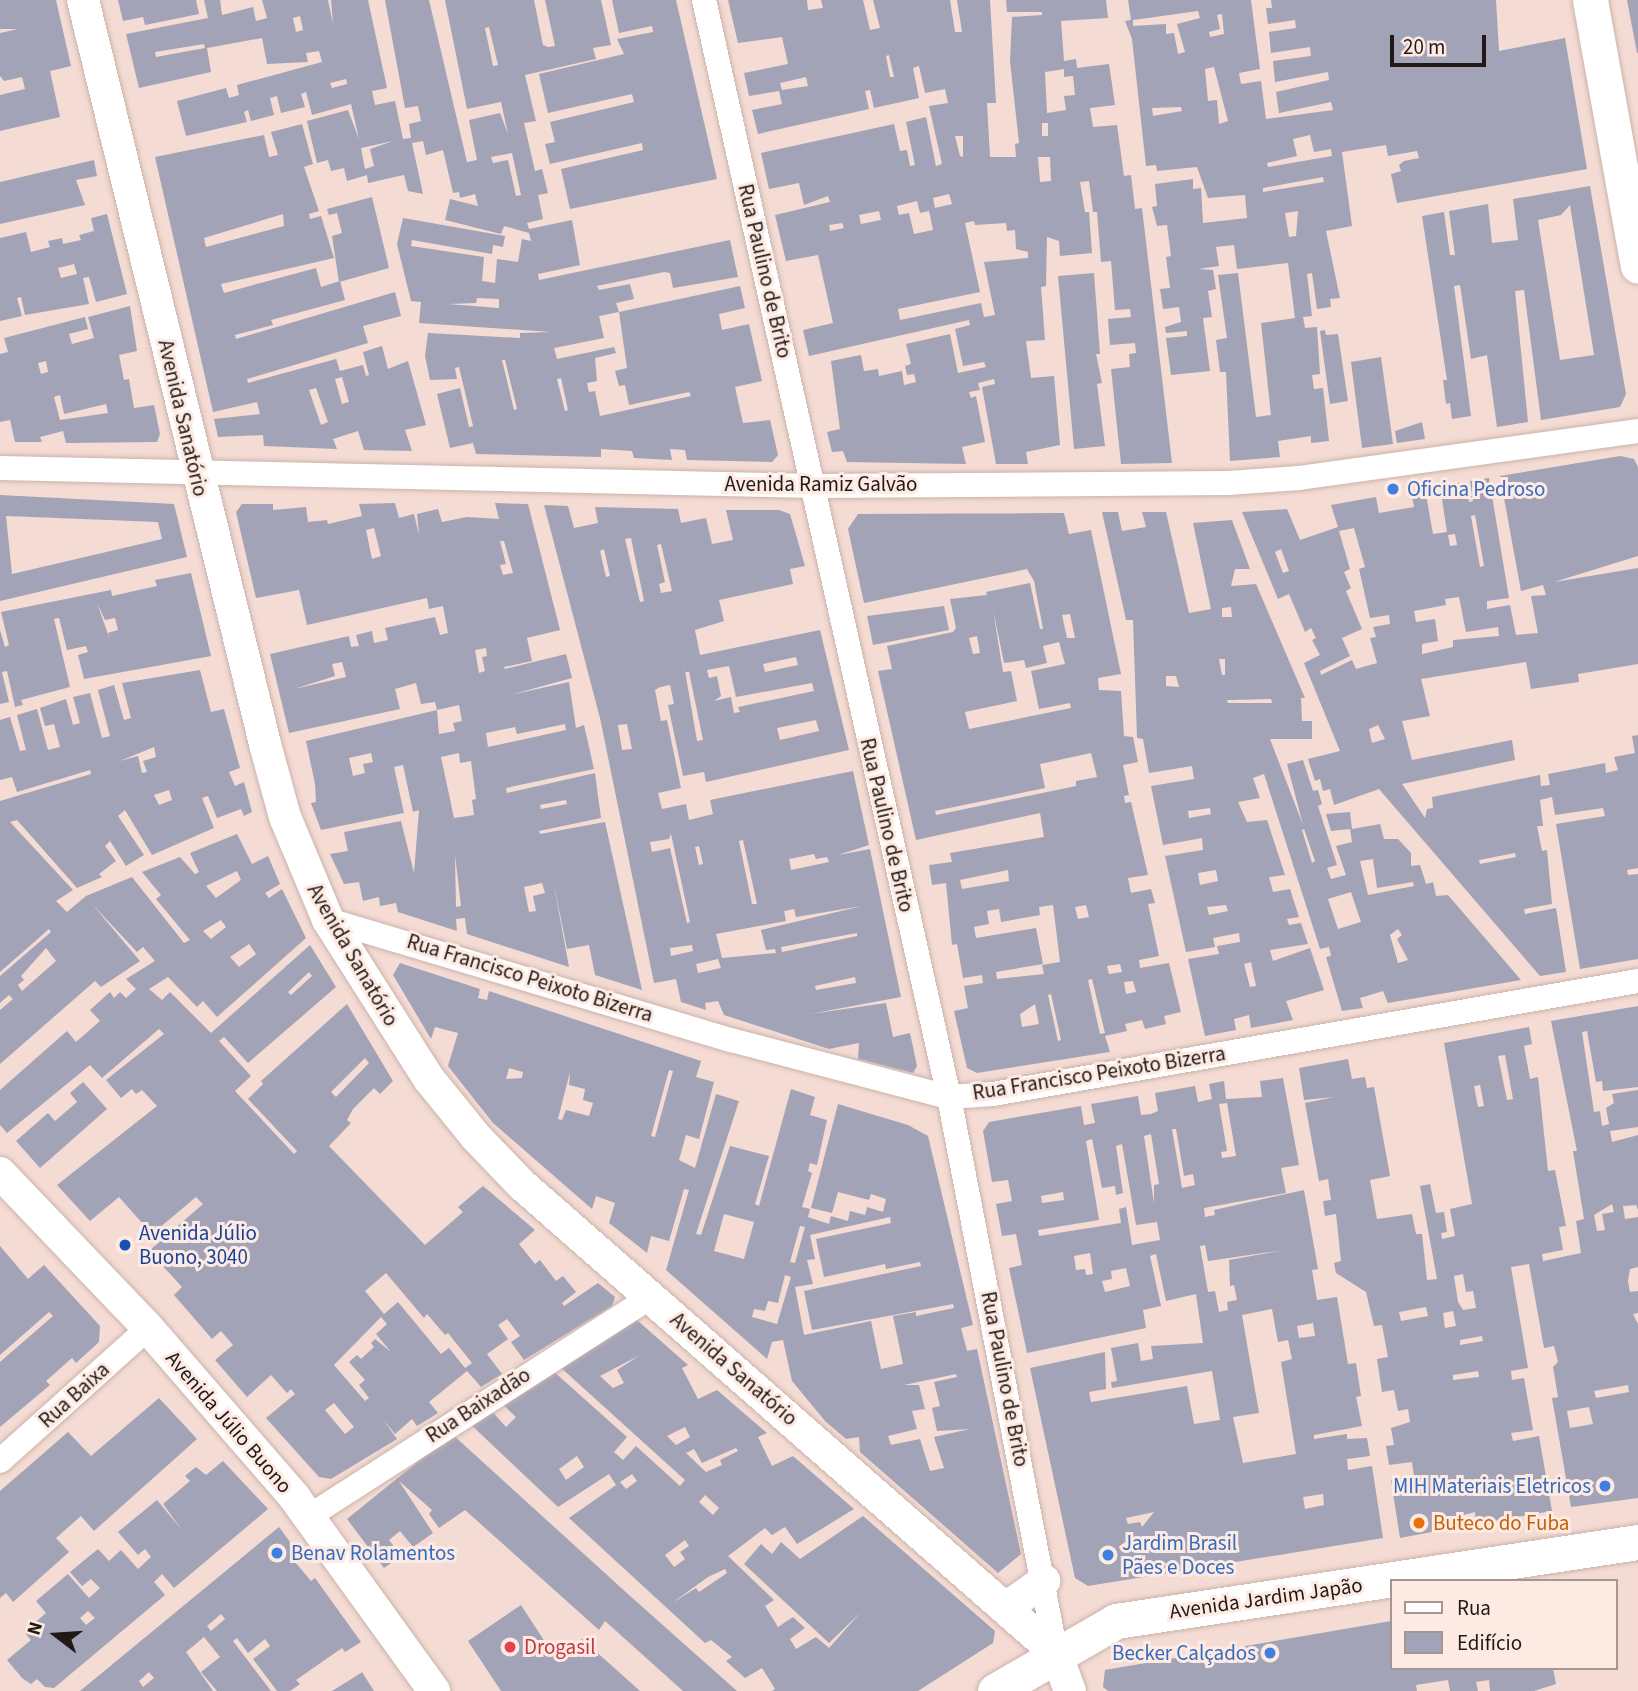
<!DOCTYPE html>
<meta charset="utf-8">
<style>
body{margin:0}
#map{position:relative;width:1638px;height:1691px;overflow:hidden;background:#f4dbd3;font-family:"Source Sans 3",sans-serif}
div>[style]{position:absolute}
[style*='--x']{left:calc(var(--x)*1px);top:calc(var(--y)*1px);width:calc(var(--w)*1px);rotate:calc(var(--a)*1deg)}
.building>*{inset:0;background:#a2a3b7}
.roads{filter:drop-shadow(0 0 2px #cab3ab) drop-shadow(0 0 2px #cab3ab)}
.minor>*{height:24px;margin:-12px;padding:0 12px;transform-origin:12px;border-radius:12px;background:#fff}
.tertiary>*{height:32px;margin:-16px;padding:0 16px;transform-origin:16px;border-radius:16px;background:#fff}
.secondary>*{height:35px;margin:-17.5px;padding:0 17.5px;transform-origin:17.5px;border-radius:17.5px;background:#fff}
.dots>*{width:19px;height:19px;translate:-50% -50%;box-sizing:border-box;border:4px solid #fdeae3;border-radius:50%}
span{translate:-50% -50%;white-space:nowrap;text-align:center;line-height:1.15;-webkit-text-stroke:6px #fdeae3;paint-order:stroke}
.street-label{font-size:21px;color:#211916}
.shop-label{font-size:21px;color:#366cbe}
.left{translate:0 -50%;text-align:left}
.right{translate:-100% -50%;text-align:right}
.transit-label{font-size:21px;color:#164399}
.food-label{font-size:21px;color:#c56008}
.health-label{font-size:21px;color:#be3a42}
.legend{position:absolute;left:1390px;top:1579px;width:228px;height:91px;box-sizing:border-box;background:#fdeae3;border:2px solid #a59691;margin:0;padding:9px 12px;list-style:none;font-size:21px;color:#211916}
.legend li{display:flex;align-items:center;gap:14px;height:35px}
.legend b{width:35px;border:2px solid #a59691}
.north{position:absolute;left:21px;top:1600px;width:70px;height:70px;-webkit-text-stroke:5px #fdeae3;paint-order:stroke;rotate:287deg;font-size:19px;font-weight:700;line-height:28px;text-align:center;color:#211916}
.north::after{content:'';display:block;margin:auto;width:24px;height:32px;background:#211916;clip-path:polygon(50% 0,100% 100%,50% 72%,0 100%)}
.scale{position:absolute;left:1390px;top:35px;width:96px;height:32px;box-sizing:border-box;border:4px solid #211916;border-top:0;padding-left:9px;font-size:21px;line-height:24px;white-space:nowrap;color:#211916;-webkit-text-stroke:5px #fdeae3;paint-order:stroke}
</style>
<div id="map">
<div class="building">
<div style="clip-path:polygon(0 0,56px 0,71px 66px,50px 71px,60px 117px,0 131px,0 95px,25px 89px,22px 77px,4px 81px,0 76px,0 33px,18px 29px,0 29px)"></div>
<div style="clip-path:polygon(118px 0,196px 0,199px 14px,145px 25px,143px 17px,123px 21px)"></div>
<div style="clip-path:polygon(evenodd,204px 0,220px 0,222px 15px,253px 7px,256px 21px,267px 18px,262px 0,328px 0,333px 24px,331px 0,368px 0,387px 88px,372px 91px,375px 105px,395px 101px,403px 139px,411px 138px,409px 124px,421px 121px,418px 106px,405px 108px,385px 0,429px 0,467px 162px,477px 160px,469px 120px,500px 113px,508px 134px,501px 102px,467px 109px,445px 0,534px 0,543px 45px,548px 47px,555px 46px,545px 0,601px 0,611px 45px,593px 48px,596px 59px,525px 75px,536px 121px,524px 123px,535px 171px,542px 169px,548px 193px,538px 195px,543px 219px,527px 223px,529px 229px,572px 220px,580px 265px,538px 274px,539px 280px,730px 240px,738px 277px,673px 288px,670px 273px,664px 272px,597px 286px,599px 290px,630px 284px,634px 299px,616px 303px,619px 312px,599px 316px,604px 338px,554px 348px,557px 359px,614px 347px,616px 353px,595px 358px,597px 381px,587px 383px,589px 392px,595px 391px,600px 416px,691px 396px,689px 392px,629px 405px,625px 385px,619px 386px,615px 371px,627px 368px,619px 312px,740px 286px,745px 308px,719px 314px,722px 330px,749px 324px,762px 381px,735px 387px,743px 423px,770px 420px,778px 455px,772px 462px,687px 460px,685px 450px,670px 449px,672px 460px,634px 458px,632px 451px,601px 449px,601px 457px,476px 454px,473px 443px,450px 448px,437px 394px,460px 388px,469px 427px,473px 426px,459px 367px,455px 368px,457px 379px,430px 380px,425px 356px,428px 333px,520px 338px,520px 333px,551px 332px,419px 323px,421px 302px,411px 301px,397px 244px,403px 218px,505px 236px,503px 247px,493px 245px,492px 254px,412px 240px,411px 246px,484px 257px,482px 281px,489px 282px,495px 283px,497px 259px,518px 262px,522px 239px,531px 241px,529px 233px,504px 226px,501px 234px,445px 220px,450px 199px,478px 206px,475px 194px,460px 198px,459px 192px,453px 193px,443px 150px,426px 155px,423px 141px,412px 143px,423px 194px,408px 191px,404px 175px,368px 183px,367px 175px,347px 181px,344px 168px,331px 171px,328px 160px,317px 163px,307px 121px,348px 110px,359px 139px,351px 104px,312px 115px,306px 92px,301px 94px,305px 107px,281px 113px,277px 96px,270px 98px,274px 115px,251px 121px,248px 110px,244px 112px,247px 122px,186px 136px,177px 101px,226px 88px,229px 98px,239px 95px,237px 85px,322px 62px,319px 51px,306px 53px,308px 62px,267px 64px,262px 38px,207px 48px,211px 72px,139px 88px,126px 34px,208px 18px,204px 0,300px 16px,303px 30px,296px 32px,293px 18px,300px 16px,204px 0,489px 27px,498px 65px,493px 66px,485px 28px,489px 27px,204px 0,204px 44px,205px 48px,156px 57px,155px 52px,204px 44px,204px 0,346px 79px,347px 84px,332px 88px,330px 83px,346px 79px,204px 0,393px 141px,370px 149px,374px 166px,365px 169px,361px 148px,393px 141px,204px 0,512px 153px,521px 195px,516px 196px,508px 160px,493px 163px,491px 157px,512px 153px,204px 0,477px 298px,499px 299px,499px 308px,448px 304px,476px 303px,477px 298px,204px 0,502px 360px,505px 360px,517px 409px,514px 410px,502px 360px,204px 0,561px 378px,568px 410px,565px 411px,557px 379px,561px 378px)"></div>
<div style="clip-path:polygon(612px 0,676px 0,717px 179px,570px 209px,561px 169px,643px 150px,642px 143px,550px 164px,545px 144px,555px 142px,550px 122px,634px 102px,632px 94px,548px 113px,539px 74px,624px 54px,617px 39px,653px 32px,652px 26px,619px 33px)"></div>
<div style="clip-path:polygon(evenodd,728px 0,807px 0,808px 10px,823px 8px,821px 0,863px 0,870px 30px,880px 28px,873px 0,950px 0,955px 32px,962px 32px,957px 0,990px 0,996px 103px,987px 103px,990px 157px,1016px 157px,1015px 144px,1019px 143px,1010px 61px,1012px 17px,1042px 15px,1042px 12px,1007px 12px,1006px 0,1106px 0,1108px 18px,1061px 21px,1064px 61px,1076px 59px,1077px 68px,1109px 64px,1115px 105px,1090px 108px,1093px 127px,1117px 125px,1124px 176px,1131px 175px,1135px 209px,1142px 208px,1172px 463px,1121px 464px,1111px 369px,1130px 367px,1129px 354px,1136px 353px,1135px 343px,1110px 345px,1108px 319px,1131px 317px,1130px 309px,1115px 310px,1111px 261px,1101px 262px,1097px 212px,1093px 212px,1089px 181px,1080px 182px,1085px 212px,1089px 212px,1092px 253px,1060px 256px,1059px 241px,1047px 237px,1046px 286px,1041px 287px,1045px 340px,1026px 341px,1031px 378px,1054px 376px,1060px 445px,1026px 452px,1028px 464px,996px 464px,982px 387px,995px 384px,994px 379px,978px 383px,980px 390px,969px 392px,971px 398px,976px 396px,985px 442px,962px 447px,966px 464px,847px 462px,843px 451px,832px 452px,827px 432px,840px 429px,831px 361px,861px 355px,864px 371px,878px 369px,879px 376px,902px 371px,904px 385px,916px 382px,914px 374px,907px 375px,905px 366px,911px 364px,906px 344px,950px 334px,958px 373px,986px 367px,984px 362px,963px 366px,955px 329px,970px 325px,969px 320px,809px 356px,803px 330px,833px 323px,818px 255px,786px 261px,775px 215px,830px 202px,828px 196px,804px 205px,799px 183px,769px 189px,761px 153px,894px 124px,900px 151px,907px 150px,910px 166px,915px 165px,906px 122px,926px 117px,936px 166px,942px 164px,929px 106px,948px 103px,945px 89px,925px 93px,919px 66px,913px 68px,919px 98px,874px 108px,870px 90px,865px 91px,869px 109px,758px 134px,752px 110px,782px 104px,779px 91px,749px 96px,744px 73px,788px 64px,782px 37px,738px 43px,728px 0,889px 55px,894px 77px,890px 77px,886px 56px,889px 55px,728px 0,1064px 69px,1064px 77px,1073px 76px,1075px 95px,1064px 96px,1066px 110px,1047px 113px,1045px 72px,1064px 69px,728px 0,806px 77px,808px 86px,782px 90px,780px 83px,806px 77px,728px 0,1042px 123px,1048px 123px,1048px 136px,1042px 136px,1042px 123px,728px 0,955px 136px,963px 136px,963px 157px,960px 156px,955px 136px,728px 0,1038px 157px,1050px 157px,1051px 181px,1040px 182px,1038px 157px,728px 0,949px 194px,952px 204px,935px 208px,933px 198px,949px 194px,728px 0,917px 201px,920px 213px,929px 211px,933px 230px,914px 234px,909px 213px,899px 215px,897px 206px,917px 201px,728px 0,879px 211px,881px 220px,861px 224px,859px 215px,879px 211px,728px 0,974px 221px,975px 225px,1006px 223px,1007px 231px,1015px 230px,1016px 249px,1028px 252px,1028px 258px,984px 262px,995px 315px,984px 317px,981px 303px,900px 320px,898px 309px,980px 292px,965px 223px,974px 221px,728px 0,842px 223px,844px 228px,830px 231px,829px 225px,842px 223px)"></div>
<div style="clip-path:polygon(evenodd,1128px 0,1251px 0,1260px 69px,1239px 73px,1241px 84px,1261px 81px,1266px 119px,1333px 110px,1331px 102px,1279px 113px,1276px 92px,1329px 80px,1328px 72px,1275px 82px,1273px 61px,1311px 56px,1310px 47px,1271px 53px,1269px 32px,1296px 28px,1295px 20px,1268px 24px,1266px 8px,1272px 8px,1271px 0,1496px 0,1499px 51px,1565px 38px,1587px 169px,1397px 203px,1391px 174px,1401px 171px,1399px 165px,1404px 161px,1419px 158px,1417px 151px,1388px 156px,1386px 145px,1342px 152px,1352px 226px,1326px 231px,1340px 298px,1330px 299px,1331px 307px,1317px 309px,1312px 273px,1307px 274px,1312px 316px,1303px 317px,1305px 328px,1317px 327px,1320px 374px,1312px 375px,1314px 389px,1323px 388px,1329px 441px,1311px 443px,1311px 436px,1278px 441px,1280px 457px,1230px 461px,1226px 372px,1220px 372px,1216px 340px,1227px 338px,1218px 275px,1238px 273px,1256px 417px,1271px 415px,1261px 323px,1295px 318px,1288px 263px,1237px 269px,1234px 245px,1216px 247px,1219px 266px,1198px 269px,1213px 270px,1216px 289px,1208px 291px,1212px 317px,1203px 318px,1210px 371px,1171px 375px,1166px 338px,1187px 336px,1187px 331px,1166px 333px,1165px 327px,1181px 322px,1179px 307px,1163px 309px,1160px 289px,1170px 288px,1166px 257px,1171px 256px,1167px 225px,1157px 226px,1152px 207px,1157px 206px,1155px 184px,1193px 179px,1193px 189px,1201px 188px,1203px 223px,1247px 218px,1245px 195px,1208px 198px,1197px 167px,1157px 171px,1156px 165px,1146px 166px,1132px 39px,1125px 21px,1131px 20px,1128px 0,1198px 11px,1200px 18px,1177px 24px,1185px 52px,1178px 54px,1174px 33px,1166px 34px,1166px 24px,1133px 26px,1133px 20px,1198px 11px,1128px 0,1222px 14px,1224px 34px,1210px 37px,1209px 32px,1220px 29px,1217px 15px,1222px 14px,1128px 0,1214px 67px,1228px 121px,1219px 124px,1217px 100px,1208px 101px,1205px 69px,1214px 67px,1128px 0,1181px 107px,1182px 111px,1153px 116px,1152px 108px,1181px 107px,1128px 0,1310px 135px,1314px 152px,1331px 149px,1332px 156px,1268px 167px,1267px 163px,1297px 156px,1293px 139px,1310px 135px,1128px 0,1323px 177px,1324px 182px,1263px 192px,1263px 188px,1323px 177px,1128px 0,1298px 211px,1296px 236px,1289px 237px,1285px 213px,1298px 211px)"></div>
<div style="clip-path:polygon(1627px 0,1638px 0,1638px 53px,1637px 53px)"></div>
<div style="clip-path:polygon(evenodd,302px 124px,313px 164px,304px 167px,319px 211px,309px 214px,310px 219px,321px 216px,334px 258px,221px 284px,224px 293px,316px 268px,321px 287px,340px 281px,345px 300px,271px 320px,273px 325px,235px 335px,236px 339px,395px 292px,401px 316px,363px 326px,368px 343px,247px 379px,248px 383px,336px 359px,340px 371px,363px 365px,366px 376px,369px 375px,363px 352px,382px 346px,388px 369px,408px 361px,426px 425px,405px 430px,412px 451px,364px 450px,358px 431px,333px 439px,337px 449px,264px 446px,263px 435px,218px 437px,214px 419px,260px 414px,257px 402px,213px 412px,155px 157px,264px 135px,269px 157px,278px 155px,271px 132px,302px 124px,283px 214px,284px 226px,206px 247px,204px 238px,283px 214px,302px 124px,342px 377px,349px 402px,342px 404px,335px 379px,342px 377px,302px 124px,316px 388px,328px 422px,321px 425px,309px 390px,316px 388px)"></div>
<div style="clip-path:polygon(94px 160px,97px 176px,76px 180px,85px 205px,0 224px,0 182px)"></div>
<div style="clip-path:polygon(evenodd,1590px 186px,1626px 394px,1620px 407px,1541px 420px,1524px 290px,1515px 291px,1528px 422px,1497px 427px,1487px 355px,1471px 359px,1460px 285px,1454px 286px,1471px 416px,1452px 419px,1450px 403px,1446px 404px,1443px 380px,1447px 380px,1422px 216px,1444px 212px,1450px 255px,1455px 255px,1449px 211px,1488px 204px,1492px 243px,1518px 240px,1513px 199px,1590px 186px,1570px 205px,1594px 355px,1560px 360px,1538px 220px,1561px 215px,1570px 205px)"></div>
<div style="clip-path:polygon(372px 197px,389px 268px,339px 282px,332px 236px,342px 233px,337px 213px,329px 215px,327px 209px)"></div>
<div style="clip-path:polygon(evenodd,107px 214px,127px 294px,96px 302px,89px 277px,83px 278px,89px 304px,25px 315px,21px 297px,17px 298px,22px 316px,0 321px,0 238px,26px 232px,31px 252px,50px 247px,48px 241px,62px 238px,63px 244px,81px 240px,79px 235px,94px 231px,91px 218px,107px 214px,74px 264px,77px 274px,61px 278px,58px 268px,74px 264px)"></div>
<div style="clip-path:polygon(1094px 273px,1100px 354px,1096px 354px,1102px 383px,1097px 384px,1105px 446px,1074px 449px,1058px 276px)"></div>
<div style="clip-path:polygon(evenodd,130px 306px,137px 351px,119px 355px,124px 380px,129px 379px,134px 408px,154px 405px,160px 434px,157px 442px,66px 443px,63px 431px,40px 437px,42px 442px,15px 442px,10px 420px,0 422px,0 354px,8px 352px,4px 338px,85px 317px,88px 329px,69px 334px,72px 344px,94px 338px,88px 317px,130px 306px,46px 361px,48px 372px,41px 374px,38px 363px,46px 361px,130px 306px,60px 395px,64px 414px,106px 404px,108px 413px,60px 420px,54px 397px,60px 395px)"></div>
<div style="clip-path:polygon(1325px 330px,1326px 335px,1338px 334px,1348px 401px,1330px 404px,1320px 331px)"></div>
<div style="clip-path:polygon(1381px 357px,1393px 444px,1362px 448px,1351px 362px)"></div>
<div style="clip-path:polygon(1422px 422px,1425px 439px,1397px 443px,1395px 431px)"></div>
<div style="clip-path:polygon(evenodd,1620px 456px,1634px 459px,1638px 467px,1638px 556px,1554px 582px,1638px 568px,1638px 664px,1578px 674px,1579px 682px,1531px 689px,1526px 662px,1421px 679px,1430px 716px,1402px 721px,1412px 760px,1512px 740px,1515px 760px,1402px 784px,1425px 818px,1427px 809px,1433px 808px,1432px 797px,1540px 775px,1541px 786px,1550px 785px,1548px 774px,1605px 763px,1606px 773px,1618px 770px,1614px 757px,1635px 753px,1632px 736px,1638px 735px,1638px 868px,1627px 870px,1628px 875px,1638px 874px,1638px 959px,1580px 969px,1556px 824px,1605px 816px,1603px 808px,1555px 815px,1552px 797px,1540px 800px,1543px 826px,1537px 826px,1542px 851px,1547px 850px,1552px 904px,1524px 909px,1525px 914px,1556px 908px,1566px 972px,1540px 976px,1379px 789px,1334px 805px,1330px 789px,1323px 791px,1320px 779px,1315px 781px,1308px 759px,1340px 751px,1304px 663px,1320px 655px,1312px 640px,1316px 638px,1311px 628px,1305px 632px,1289px 594px,1278px 599px,1242px 512px,1287px 509px,1300px 540px,1338px 527px,1331px 505px,1376px 497px,1379px 513px,1414px 507px,1411px 491px,1425px 489px,1433px 534px,1447px 532px,1440px 486px,1466px 482px,1469px 502px,1473px 501px,1470px 481px,1489px 478px,1509px 598px,1487px 601px,1487px 609px,1510px 605px,1516px 635px,1538px 633px,1531px 596px,1546px 595px,1543px 585px,1521px 591px,1500px 476px,1620px 456px,1475px 515px,1484px 566px,1480px 567px,1471px 516px,1475px 515px,1620px 456px,1354px 528px,1365px 567px,1359px 569px,1370px 618px,1389px 615px,1390px 624px,1373px 627px,1376px 637px,1370px 638px,1377px 663px,1356px 669px,1352px 660px,1321px 675px,1320px 671px,1350px 656px,1342px 638px,1362px 629px,1346px 591px,1351px 588px,1344px 572px,1350px 569px,1339px 531px,1354px 528px,1620px 456px,1455px 534px,1457px 545px,1450px 546px,1448px 535px,1455px 534px,1620px 456px,1281px 549px,1289px 571px,1283px 573px,1275px 552px,1281px 549px,1620px 456px,1459px 597px,1466px 632px,1498px 627px,1499px 636px,1453px 640px,1453px 647px,1422px 654px,1422px 644px,1438px 641px,1435px 619px,1416px 622px,1414px 611px,1446px 605px,1445px 599px,1459px 597px,1620px 456px,1378px 725px,1385px 739px,1372px 743px,1369px 729px,1378px 725px,1620px 456px,1515px 853px,1516px 857px,1480px 864px,1479px 860px,1515px 853px)"></div>
<div style="clip-path:polygon(evenodd,0 495px,174px 504px,187px 557px,0 601px,0 495px,6px 516px,158px 522px,162px 539px,12px 574px,6px 516px)"></div>
<div style="clip-path:polygon(evenodd,395px 503px,399px 518px,414px 514px,419px 535px,417px 514px,438px 509px,442px 522px,467px 517px,499px 519px,495px 503px,528px 504px,560px 630px,527px 638px,532px 661px,504px 667px,505px 669px,566px 654px,572px 678px,510px 695px,569px 682px,576px 728px,584px 725px,594px 769px,506px 788px,507px 793px,595px 773px,601px 818px,539px 831px,540px 834px,605px 822px,642px 990px,595px 975px,589px 945px,567px 949px,553px 880px,569px 967px,467px 934px,465px 918px,456px 919px,457px 931px,398px 912px,396px 903px,380px 906px,379px 897px,363px 901px,359px 882px,344px 884px,330px 854px,348px 851px,344px 832px,401px 821px,414px 873px,419px 810px,413px 812px,403px 765px,394px 767px,404px 813px,321px 830px,311px 803px,316px 802px,315px 784px,306px 741px,437px 710px,439px 734px,455px 731px,453px 723px,462px 721px,459px 705px,437px 710px,435px 702px,421px 704px,416px 683px,395px 689px,400px 709px,289px 733px,270px 654px,349px 636px,351px 647px,359px 646px,356px 635px,372px 631px,374px 643px,388px 640px,385px 628px,435px 617px,440px 635px,448px 633px,443px 606px,429px 609px,427px 598px,307px 625px,299px 590px,256px 598px,236px 512px,242px 504px,273px 504px,273px 510px,306px 507px,308px 522px,327px 520px,328px 524px,362px 516px,359px 504px,395px 503px,374px 528px,381px 556px,372px 559px,366px 530px,374px 528px,395px 503px,500px 541px,504px 541px,513px 573px,503px 575px,500px 565px,506px 564px,500px 541px,395px 503px,486px 648px,487px 656px,482px 657px,485px 671px,479px 673px,475px 650px,486px 648px,395px 503px,342px 662px,346px 677px,294px 689px,335px 676px,332px 664px,342px 662px,395px 503px,565px 724px,566px 730px,488px 747px,486px 733px,515px 727px,517px 734px,565px 724px,395px 503px,371px 753px,373px 762px,363px 764px,365px 773px,353px 776px,349px 758px,371px 753px,395px 503px,459px 753px,460px 763px,471px 761px,476px 799px,472px 800px,474px 815px,454px 818px,441px 757px,459px 753px,395px 503px,566px 800px,567px 804px,541px 809px,540px 805px,566px 800px,395px 503px,455px 855px,461px 906px,456px 907px,455px 856px,455px 855px,395px 503px,542px 883px,545px 893px,533px 896px,536px 911px,529px 912px,524px 887px,542px 883px)"></div>
<div style="clip-path:polygon(evenodd,544px 505px,568px 506px,574px 528px,598px 523px,595px 507px,678px 509px,681px 523px,706px 518px,712px 544px,733px 540px,726px 510px,779px 510px,790px 514px,805px 566px,790px 569px,793px 584px,719px 600px,724px 621px,695px 630px,700px 655px,820px 630px,849px 750px,706px 782px,704px 772px,683px 776px,668px 705px,674px 704px,670px 685px,660px 687px,655px 690px,661px 721px,667px 720px,681px 788px,658px 793px,662px 809px,686px 804px,689px 820px,713px 814px,710px 800px,853px 771px,869px 845px,838px 855px,870px 849px,901px 997px,810px 1014px,886px 1003px,893px 1037px,910px 1033px,917px 1066px,913px 1073px,858px 1059px,859px 1043px,829px 1049px,724px 1015px,718px 1001px,705px 1003px,706px 1010px,681px 1002px,676px 979px,654px 983px,600px 718px,544px 505px,631px 538px,644px 601px,640px 602px,625px 539px,631px 538px,544px 505px,661px 544px,672px 591px,661px 593px,659px 584px,665px 582px,657px 545px,661px 544px,544px 505px,604px 549px,610px 576px,606px 577px,600px 551px,604px 549px,544px 505px,796px 657px,798px 665px,765px 672px,763px 664px,796px 657px,544px 505px,683px 659px,685px 672px,689px 672px,703px 740px,697px 741px,683px 659px,544px 505px,729px 666px,736px 697px,812px 683px,814px 691px,738px 707px,740px 712px,734px 713px,731px 697px,714px 701px,721px 696px,717px 676px,709px 678px,707px 670px,729px 666px,544px 505px,816px 720px,819px 731px,780px 740px,777px 728px,816px 720px,544px 505px,627px 724px,632px 749px,622px 750px,618px 725px,627px 724px,544px 505px,671px 834px,690px 922px,687px 923px,670px 848px,652px 852px,650px 842px,669px 839px,671px 834px,544px 505px,743px 840px,757px 904px,752px 904px,739px 841px,743px 840px,544px 505px,699px 846px,703px 864px,699px 865px,695px 847px,699px 846px,544px 505px,814px 854px,816px 859px,827px 857px,829px 862px,791px 870px,789px 859px,814px 854px,544px 505px,862px 906px,761px 930px,766px 950px,775px 949px,776px 953px,722px 958px,716px 934px,786px 921px,784px 911px,794px 909px,796px 917px,862px 906px,544px 505px,857px 933px,857px 936px,782px 952px,781px 947px,857px 933px,544px 505px,692px 945px,693px 951px,671px 956px,670px 948px,692px 945px,544px 505px,718px 959px,721px 968px,698px 973px,696px 964px,718px 959px,544px 505px,855px 977px,856px 983px,816px 990px,815px 986px,855px 977px)"></div>
<div style="clip-path:polygon(evenodd,1102px 512px,1118px 512px,1122px 531px,1146px 527px,1142px 512px,1166px 512px,1189px 613px,1211px 609px,1193px 523px,1232px 520px,1250px 569px,1235px 569px,1231px 586px,1256px 584px,1305px 698px,1301px 698px,1302px 721px,1312px 721px,1312px 739px,1270px 739px,1303px 825px,1287px 764px,1303px 760px,1313px 791px,1318px 790px,1322px 804px,1318px 806px,1337px 865px,1327px 868px,1331px 879px,1346px 875px,1336px 846px,1352px 842px,1350px 829px,1331px 831px,1326px 814px,1350px 812px,1352px 829px,1380px 824px,1384px 839px,1398px 839px,1411px 853px,1411px 866px,1420px 865px,1426px 884px,1433px 882px,1436px 896px,1448px 895px,1521px 980px,1388px 1003px,1383px 991px,1360px 998px,1363px 1008px,1342px 1011px,1326px 957px,1331px 956px,1329px 947px,1320px 949px,1264px 774px,1253px 778px,1260px 798px,1238px 802px,1247px 822px,1267px 820px,1285px 875px,1269px 877px,1273px 892px,1290px 889px,1299px 917px,1287px 919px,1289px 925px,1301px 923px,1308px 944px,1270px 950px,1273px 961px,1310px 948px,1324px 990px,1286px 1001px,1293px 1020px,1251px 1028px,1249px 1015px,1234px 1019px,1236px 1030px,1205px 1036px,1188px 959px,1219px 954px,1217px 946px,1240px 942px,1239px 933px,1213px 938px,1215px 947px,1186px 952px,1165px 856px,1203px 850px,1202px 838px,1163px 845px,1151px 786px,1194px 779px,1192px 766px,1149px 773px,1143px 739px,1137px 738px,1133px 620px,1126px 620px,1102px 512px,1231px 607px,1232px 617px,1222px 617px,1222px 608px,1231px 607px,1102px 512px,1219px 659px,1225px 659px,1225px 675px,1222px 675px,1219px 659px,1102px 512px,1166px 676px,1176px 676px,1179px 687px,1166px 686px,1166px 676px,1102px 512px,1271px 699px,1272px 703px,1228px 703px,1227px 700px,1271px 699px,1102px 512px,1210px 808px,1211px 814px,1189px 818px,1188px 811px,1210px 808px,1102px 512px,1304px 829px,1315px 861px,1312px 863px,1302px 830px,1304px 829px,1102px 512px,1373px 859px,1377px 888px,1413px 882px,1414px 886px,1368px 895px,1360px 861px,1373px 859px,1102px 512px,1216px 870px,1218px 881px,1200px 885px,1198px 873px,1216px 870px,1102px 512px,1351px 892px,1361px 922px,1338px 929px,1328px 899px,1351px 892px,1102px 512px,1226px 905px,1228px 911px,1209px 915px,1207px 907px,1226px 905px,1102px 512px,1398px 929px,1402px 935px,1397px 939px,1408px 960px,1398px 963px,1390px 935px,1398px 929px,1102px 512px,1251px 962px,1256px 986px,1250px 987px,1244px 964px,1251px 962px)"></div>
<div style="clip-path:polygon(evenodd,1064px 513px,1069px 534px,1091px 530px,1121px 674px,1098px 678px,1099px 690px,1121px 691px,1124px 736px,1133px 737px,1138px 762px,1123px 765px,1129px 795px,1124px 796px,1125px 803px,1131px 802px,1148px 875px,1128px 878px,1131px 893px,1151px 889px,1155px 903px,1148px 904px,1159px 956px,1139px 960px,1140px 968px,1169px 963px,1181px 1012px,1164px 1016px,1166px 1024px,1145px 1029px,1142px 1020px,1125px 1024px,1127px 1031px,1105px 1036px,1110px 1052px,977px 1073px,967px 1068px,954px 1011px,968px 1008px,964px 986px,983px 983px,982px 975px,963px 978px,957px 944px,952px 945px,946px 883px,932px 885px,929px 865px,952px 862px,950px 853px,1044px 837px,1040px 813px,916px 840px,878px 671px,892px 669px,887px 646px,953px 632px,956px 628px,950px 599px,987px 595px,986px 592px,1030px 583px,1040px 629px,1043px 629px,1034px 581px,1027px 569px,864px 603px,848px 529px,858px 514px,1064px 513px,993px 610px,1004px 663px,1024px 660px,1026px 668px,1047px 663px,1043px 646px,1059px 642px,1065px 664px,1031px 671px,1039px 709px,1070px 703px,1071px 708px,969px 729px,965px 712px,1017px 701px,1011px 671px,1003px 672px,993px 610px,1064px 513px,1070px 614px,1075px 638px,1067px 638px,1062px 615px,1070px 614px,1064px 513px,977px 636px,980px 653px,973px 654px,969px 638px,977px 636px,1064px 513px,1091px 753px,1097px 777px,1076px 781px,1076px 786px,936px 815px,935px 811px,1045px 788px,1040px 764px,1091px 753px,1064px 513px,1008px 870px,1009px 881px,962px 889px,960px 880px,1008px 870px,1064px 513px,1053px 905px,1060px 962px,1042px 965px,1044px 974px,997px 979px,996px 972px,1043px 964px,1036px 928px,976px 938px,974px 927px,989px 924px,987px 911px,999px 909px,1001px 922px,1040px 915px,1039px 907px,1053px 905px,1064px 513px,1086px 905px,1089px 917px,1078px 919px,1075px 907px,1086px 905px,1064px 513px,1120px 964px,1122px 972px,1109px 974px,1107px 966px,1120px 964px,1064px 513px,1092px 979px,1105px 1033px,1100px 1034px,1088px 980px,1092px 979px,1064px 513px,1133px 981px,1136px 992px,1126px 994px,1124px 982px,1133px 981px,1064px 513px,1051px 994px,1061px 1040px,1058px 1041px,1048px 995px,1051px 994px,1064px 513px,1035px 1004px,1039px 1024px,1022px 1027px,1020px 1014px,1035px 1004px)"></div>
<div style="clip-path:polygon(evenodd,191px 573px,211px 656px,84px 679px,78px 655px,88px 652px,86px 646px,67px 650px,59px 618px,54px 619px,70px 687px,21px 700px,23px 705px,15px 707px,7px 671px,2px 672px,9px 702px,0 704px,0 630px,5px 647px,9px 645px,1px 612px,111px 590px,112px 596px,157px 586px,155px 580px,191px 573px,97px 603px,105px 620px,115px 618px,118px 630px,108px 633px,110px 640px,97px 603px)"></div>
<div style="clip-path:polygon(944px 606px,949px 630px,873px 645px,867px 616px)"></div>
<div style="clip-path:polygon(evenodd,200px 670px,211px 712px,224px 709px,240px 768px,229px 772px,235px 786px,244px 782px,252px 812px,244px 816px,241px 809px,217px 818px,208px 796px,202px 798px,214px 828px,152px 855px,125px 810px,118px 816px,144px 855px,126px 866px,110px 841px,105px 846px,116px 861px,99px 874px,102px 877px,77px 888px,17px 820px,10px 822px,73px 890px,56px 901px,67px 912px,86px 896px,132px 877px,184px 943px,190px 940px,156px 899px,161px 895px,142px 872px,180px 857px,195px 874px,199px 872px,190px 853px,237px 834px,252px 864px,268px 856px,280px 884px,265px 893px,269px 898px,282px 889px,306px 938px,217px 1017px,203px 1001px,197px 1007px,168px 977px,149px 989px,162px 1000px,170px 992px,211px 1033px,310px 945px,336px 987px,248px 1063px,224px 1037px,219px 1041px,251px 1076px,235px 1091px,294px 1154px,297px 1151px,248px 1099px,263px 1084px,261px 1081px,347px 1004px,393px 1081px,380px 1094px,374px 1088px,353px 1109px,347px 1120px,351px 1123px,329px 1146px,425px 1245px,463px 1212px,458px 1207px,483px 1186px,535px 1230px,519px 1244px,535px 1264px,540px 1260px,556px 1281px,563px 1276px,576px 1292px,562px 1303px,564px 1306px,598px 1283px,615px 1297px,612px 1306px,524px 1360px,511px 1342px,520px 1336px,507px 1319px,498px 1325px,508px 1339px,487px 1354px,502px 1374px,481px 1387px,467px 1371px,429px 1402px,438px 1413px,417px 1426px,412px 1419px,395px 1434px,382px 1418px,397px 1439px,331px 1479px,319px 1477px,266px 1418px,295px 1394px,291px 1389px,287px 1393px,271px 1375px,247px 1397px,215px 1360px,233px 1345px,221px 1331px,212px 1339px,174px 1295px,182px 1287px,149px 1251px,203px 1204px,196px 1197px,152px 1234px,119px 1197px,90px 1221px,57px 1185px,157px 1106px,142px 1090px,136px 1094px,132px 1089px,121px 1098px,106px 1080px,164px 1034px,159px 1029px,102px 1078px,90px 1065px,7px 1133px,0 1125px,0 1090px,67px 1031px,76px 1042px,100px 1021px,90px 1010px,110px 992px,114px 998px,120px 992px,126px 998px,136px 989px,126px 979px,155px 961px,143px 947px,137px 952px,92px 904px,140px 961px,101px 987px,95px 981px,0 1064px,0 1010px,13px 999px,9px 995px,0 1003px,0 976px,51px 932px,49px 929px,0 972px,0 801px,91px 774px,90px 770px,17px 792px,12px 777px,0 780px,0 720px,10px 717px,20px 751px,26px 750px,17px 715px,37px 709px,48px 750px,60px 747px,54px 724px,45px 726px,40px 708px,66px 699px,73px 725px,80px 723px,73px 697px,90px 693px,102px 738px,110px 736px,98px 690px,114px 685px,124px 720px,131px 718px,122px 683px,200px 670px,154px 747px,156px 757px,143px 761px,147px 772px,142px 773px,138px 756px,120px 761px,154px 747px,200px 670px,169px 790px,172px 800px,159px 805px,154px 795px,169px 790px,200px 670px,237px 871px,241px 880px,216px 898px,206px 886px,237px 871px,200px 670px,221px 920px,226px 927px,211px 939px,203px 931px,221px 920px,200px 670px,249px 944px,256px 954px,239px 967px,230px 957px,249px 944px,200px 670px,46px 948px,56px 961px,22px 991px,18px 985px,24px 980px,21px 976px,46px 948px,200px 670px,309px 972px,312px 976px,291px 995px,288px 992px,309px 972px,200px 670px,365px 1058px,369px 1063px,336px 1097px,331px 1092px,365px 1058px,200px 670px,386px 1273px,424px 1318px,427px 1314px,445px 1335px,448px 1333px,472px 1363px,465px 1368px,449px 1348px,441px 1354px,398px 1302px,384px 1314px,365px 1291px,386px 1273px,200px 670px,381px 1317px,387px 1324px,376px 1334px,391px 1352px,375px 1339px,371px 1343px,374px 1347px,361px 1359px,357px 1355px,349px 1362px,365px 1380px,359px 1385px,369px 1398px,365px 1401px,334px 1365px,381px 1317px,200px 670px,334px 1403px,354px 1427px,345px 1434px,325px 1410px,334px 1403px)"></div>
<div style="clip-path:polygon(evenodd,400px 963px,480px 989px,478px 998px,487px 1000px,489px 991px,701px 1061px,696px 1077px,714px 1082px,699px 1139px,686px 1135px,679px 1160px,695px 1168px,716px 1094px,739px 1101px,696px 1234px,701px 1235px,730px 1146px,769px 1156px,755px 1204px,759px 1206px,791px 1089px,815px 1097px,810px 1115px,827px 1120px,817px 1165px,810px 1163px,808px 1171px,812px 1173px,802px 1207px,810px 1209px,808px 1217px,829px 1224px,831px 1216px,848px 1221px,850px 1211px,865px 1215px,867px 1207px,883px 1212px,886px 1199px,871px 1194px,869px 1200px,838px 1192px,832px 1213px,811px 1208px,838px 1104px,908px 1125px,928px 1136px,973px 1325px,961px 1328px,967px 1351px,977px 1349px,1021px 1554px,998px 1573px,860px 1452px,859px 1437px,846px 1439px,825px 1421px,792px 1381px,783px 1340px,772px 1342px,767px 1359px,666px 1270px,689px 1190px,684px 1189px,669px 1241px,651px 1236px,647px 1253px,609px 1223px,615px 1203px,596px 1196px,592px 1209px,493px 1123px,448px 1066px,458px 1033px,435px 1027px,431px 1039px,393px 975px,400px 963px,509px 1068px,523px 1072px,522px 1078px,506px 1079px,509px 1068px,400px 963px,669px 1070px,673px 1071px,655px 1137px,651px 1136px,669px 1070px,400px 963px,570px 1072px,569px 1085px,585px 1089px,583px 1100px,593px 1103px,589px 1116px,566px 1110px,562px 1120px,558px 1119px,570px 1072px,400px 963px,724px 1214px,754px 1222px,744px 1259px,714px 1251px,724px 1214px,400px 963px,890px 1217px,891px 1223px,816px 1239px,824px 1277px,885px 1264px,886px 1269px,920px 1262px,921px 1266px,804px 1291px,812px 1330px,953px 1304px,954px 1308px,916px 1316px,916px 1312px,893px 1316px,903px 1364px,881px 1369px,871px 1321px,804px 1335px,795px 1287px,813px 1284px,807px 1260px,815px 1259px,810px 1235px,890px 1217px,400px 963px,800px 1226px,805px 1227px,795px 1263px,790px 1262px,800px 1226px,400px 963px,785px 1275px,791px 1277px,777px 1324px,752px 1317px,754px 1309px,765px 1311px,768px 1301px,778px 1303px,785px 1275px,400px 963px,956px 1374px,957px 1377px,934px 1382px,940px 1406px,932px 1408px,937px 1431px,970px 1429px,934px 1437px,944px 1468px,930px 1471px,920px 1439px,891px 1445px,888px 1436px,917px 1429px,912px 1411px,925px 1409px,919px 1385px,904px 1385px,956px 1374px)"></div>
<div style="clip-path:polygon(evenodd,1638px 1006px,1638px 1087px,1603px 1091px,1602px 1081px,1596px 1082px,1587px 1031px,1582px 1032px,1594px 1112px,1600px 1111px,1602px 1126px,1609px 1124px,1606px 1108px,1614px 1103px,1612px 1094px,1638px 1090px,1638px 1127px,1610px 1131px,1612px 1142px,1638px 1135px,1638px 1210px,1636px 1205px,1623px 1206px,1625px 1219px,1638px 1217px,1638px 1267px,1630px 1269px,1628px 1281px,1630px 1292px,1638px 1291px,1638px 1313px,1633px 1314px,1638px 1324px,1638px 1498px,1571px 1507px,1552px 1398px,1558px 1397px,1553px 1367px,1558px 1362px,1554px 1346px,1544px 1348px,1529px 1264px,1511px 1267px,1528px 1368px,1511px 1371px,1512px 1380px,1524px 1378px,1533px 1430px,1511px 1433px,1513px 1441px,1539px 1436px,1552px 1511px,1476px 1524px,1475px 1512px,1441px 1521px,1442px 1530px,1400px 1538px,1391px 1480px,1414px 1476px,1412px 1462px,1389px 1465px,1386px 1446px,1394px 1445px,1391px 1428px,1410px 1422px,1408px 1409px,1398px 1411px,1394px 1390px,1382px 1392px,1377px 1359px,1388px 1357px,1382px 1325px,1374px 1326px,1366px 1292px,1336px 1273px,1334px 1263px,1341px 1261px,1336px 1214px,1325px 1216px,1323px 1201px,1331px 1200px,1328px 1179px,1319px 1181px,1305px 1103px,1334px 1097px,1304px 1100px,1299px 1068px,1348px 1059px,1352px 1079px,1365px 1077px,1367px 1088px,1374px 1087px,1390px 1176px,1370px 1180px,1377px 1219px,1412px 1214px,1416px 1234px,1422px 1234px,1427px 1280px,1437px 1279px,1420px 1186px,1430px 1184px,1436px 1213px,1444px 1212px,1447px 1232px,1441px 1233px,1442px 1239px,1455px 1236px,1450px 1209px,1472px 1204px,1444px 1043px,1529px 1027px,1532px 1044px,1524px 1046px,1530px 1079px,1538px 1077px,1548px 1171px,1555px 1170px,1566px 1226px,1559px 1227px,1563px 1250px,1542px 1254px,1543px 1261px,1581px 1253px,1576px 1221px,1584px 1219px,1573px 1151px,1577px 1151px,1551px 1021px,1638px 1006px,1505px 1055px,1513px 1099px,1507px 1100px,1498px 1056px,1505px 1055px,1638px 1006px,1480px 1085px,1484px 1106px,1478px 1107px,1474px 1086px,1480px 1085px,1638px 1006px,1612px 1204px,1614px 1212px,1602px 1214px,1605px 1230px,1597px 1231px,1594px 1215px,1612px 1204px,1638px 1006px,1463px 1274px,1466px 1292px,1473px 1291px,1476px 1308px,1463px 1310px,1458px 1302px,1454px 1276px,1463px 1274px,1638px 1006px,1426px 1307px,1428px 1316px,1401px 1321px,1399px 1312px,1426px 1307px,1638px 1006px,1453px 1311px,1456px 1326px,1445px 1328px,1443px 1313px,1453px 1311px,1638px 1006px,1482px 1336px,1483px 1341px,1460px 1345px,1460px 1340px,1482px 1336px,1638px 1006px,1478px 1371px,1479px 1377px,1453px 1380px,1453px 1375px,1478px 1371px,1638px 1006px,1628px 1385px,1629px 1392px,1596px 1398px,1594px 1391px,1628px 1385px,1638px 1006px,1589px 1407px,1593px 1424px,1570px 1428px,1567px 1411px,1589px 1407px)"></div>
<div style="clip-path:polygon(evenodd,1283px 1078px,1299px 1165px,1281px 1168px,1286px 1193px,1204px 1208px,1205px 1217px,1215px 1215px,1214px 1210px,1304px 1190px,1318px 1269px,1312px 1270px,1317px 1300px,1337px 1297px,1348px 1364px,1356px 1363px,1361px 1396px,1356px 1397px,1362px 1426px,1314px 1435px,1314px 1439px,1347px 1434px,1347px 1439px,1367px 1438px,1370px 1456px,1347px 1459px,1348px 1470px,1372px 1466px,1383px 1538px,1088px 1586px,1075px 1578px,1030px 1368px,1105px 1352px,1106px 1389px,1089px 1392px,1091px 1402px,1187px 1386px,1194px 1424px,1220px 1420px,1212px 1371px,1112px 1388px,1111px 1382px,1117px 1381px,1111px 1348px,1138px 1343px,1141px 1361px,1153px 1359px,1151px 1346px,1203px 1343px,1196px 1294px,1166px 1301px,1156px 1254px,1150px 1256px,1161px 1306px,1143px 1310px,1146px 1328px,1027px 1353px,1009px 1268px,1022px 1265px,1016px 1234px,1002px 1236px,996px 1204px,1012px 1201px,1008px 1180px,992px 1182px,983px 1131px,989px 1122px,1081px 1106px,1084px 1125px,1095px 1123px,1091px 1104px,1138px 1096px,1141px 1115px,1151px 1114px,1158px 1111px,1155px 1093px,1195px 1086px,1198px 1102px,1212px 1099px,1209px 1084px,1224px 1081px,1226px 1099px,1262px 1097px,1260px 1081px,1283px 1078px,1227px 1103px,1236px 1156px,1222px 1158px,1221px 1152px,1227px 1151px,1219px 1104px,1227px 1103px,1283px 1078px,1172px 1129px,1176px 1129px,1184px 1176px,1193px 1174px,1195px 1185px,1182px 1188px,1172px 1129px,1283px 1078px,1151px 1134px,1159px 1184px,1154px 1185px,1154px 1203px,1144px 1136px,1151px 1134px,1283px 1078px,1092px 1139px,1102px 1188px,1115px 1186px,1116px 1195px,1123px 1193px,1116px 1146px,1122px 1144px,1136px 1225px,1157px 1222px,1160px 1240px,1132px 1245px,1126px 1207px,1119px 1209px,1121px 1223px,1039px 1236px,1038px 1230px,1099px 1220px,1086px 1141px,1092px 1139px,1283px 1078px,1063px 1192px,1064px 1200px,1042px 1203px,1041px 1196px,1063px 1192px,1283px 1078px,1205px 1245px,1208px 1261px,1285px 1250px,1229px 1260px,1230px 1286px,1234px 1285px,1237px 1300px,1227px 1302px,1228px 1310px,1219px 1312px,1215px 1291px,1208px 1292px,1200px 1246px,1205px 1245px,1283px 1078px,1090px 1253px,1093px 1274px,1086px 1275px,1085px 1269px,1076px 1270px,1074px 1256px,1090px 1253px,1283px 1078px,1126px 1268px,1130px 1286px,1105px 1292px,1102px 1281px,1112px 1279px,1111px 1271px,1126px 1268px,1283px 1078px,1272px 1309px,1278px 1342px,1288px 1340px,1292px 1359px,1281px 1362px,1296px 1454px,1243px 1463px,1233px 1417px,1259px 1413px,1242px 1315px,1272px 1309px,1283px 1078px,1313px 1323px,1315px 1336px,1299px 1338px,1297px 1326px,1313px 1323px,1283px 1078px,1323px 1494px,1324px 1505px,1305px 1509px,1303px 1497px,1323px 1494px,1283px 1078px,1154px 1512px,1142px 1527px,1140px 1522px,1128px 1524px,1126px 1518px,1154px 1512px)"></div>
<div style="clip-path:polygon(83px 1082px,107px 1109px,40px 1168px,16px 1141px,48px 1113px,55px 1121px,77px 1102px,70px 1093px)"></div>
<div style="clip-path:polygon(0 1246px,28px 1279px,44px 1265px,100px 1326px,99px 1342px,76px 1363px,72px 1358px,46px 1381px,50px 1385px,0 1427px,0 1362px,53px 1316px,49px 1312px,0 1355px)"></div>
<div style="clip-path:polygon(evenodd,637px 1320px,688px 1365px,682px 1368px,698px 1399px,717px 1390px,767px 1433px,758px 1437px,772px 1466px,793px 1456px,854px 1509px,797px 1544px,785px 1527px,772px 1535px,765px 1528px,728px 1556px,774px 1600px,765px 1606px,778px 1627px,793px 1617px,805px 1628px,790px 1639px,796px 1649px,816px 1637px,829px 1648px,860px 1613px,829px 1643px,744px 1564px,761px 1544px,772px 1554px,781px 1542px,800px 1559px,863px 1516px,995px 1631px,993px 1643px,918px 1691px,772px 1691px,775px 1689px,762px 1668px,745px 1678px,726px 1661px,732px 1657px,711px 1640px,705px 1643px,569px 1518px,616px 1485px,609px 1474px,558px 1507px,467px 1421px,488px 1407px,506px 1427px,516px 1417px,499px 1401px,552px 1370px,627px 1437px,614px 1452px,623px 1460px,636px 1446px,680px 1486px,685px 1480px,559px 1366px,637px 1320px,640px 1355px,617px 1370px,624px 1383px,613px 1388px,600px 1376px,640px 1355px,637px 1320px,685px 1427px,690px 1437px,676px 1445px,667px 1436px,685px 1427px,637px 1320px,736px 1448px,738px 1451px,720px 1460px,722px 1465px,706px 1472px,686px 1453px,694px 1449px,702px 1463px,736px 1448px,637px 1320px,577px 1456px,584px 1467px,566px 1480px,559px 1469px,577px 1456px,637px 1320px,632px 1474px,637px 1481px,626px 1489px,620px 1482px,632px 1474px,637px 1320px,705px 1495px,719px 1508px,713px 1515px,699px 1502px,705px 1495px,637px 1320px,685px 1540px,689px 1546px,680px 1552px,685px 1559px,674px 1567px,665px 1555px,685px 1540px,637px 1320px,725px 1569px,727px 1573px,699px 1592px,696px 1588px,672px 1603px,708px 1577px,725px 1569px)"></div>
<div style="clip-path:polygon(159px 1398px,197px 1439px,94px 1531px,81px 1516px,56px 1538px,69px 1552px,13px 1602px,6px 1593px,0 1598px,0 1491px,68px 1432px,91px 1456px)"></div>
<div style="clip-path:polygon(452px 1434px,629px 1595px,737px 1691px,683px 1691px,605px 1621px,599px 1630px,465px 1510px,439px 1528px,429px 1514px,432px 1510px,399px 1481px,433px 1533px,413px 1547px,400px 1531px,389px 1540px,401px 1556px,384px 1568px,347px 1519px)"></div>
<div style="clip-path:polygon(evenodd,223px 1461px,268px 1509px,174px 1588px,162px 1574px,154px 1582px,165px 1595px,54px 1688px,45px 1687px,37px 1679px,31px 1684px,22px 1678px,7px 1660px,31px 1640px,24px 1632px,46px 1613px,36px 1601px,68px 1574px,89px 1598px,100px 1588px,91px 1579px,82px 1586px,70px 1572px,98px 1549px,109px 1561px,121px 1550px,138px 1569px,151px 1557px,145px 1549px,138px 1555px,118px 1532px,157px 1500px,182px 1530px,163px 1504px,190px 1481px,185px 1476px,196px 1467px,206px 1475px,223px 1461px,88px 1611px,95px 1618px,86px 1625px,80px 1618px,88px 1611px)"></div>
<div style="clip-path:polygon(evenodd,279px 1527px,301px 1557px,295px 1562px,311px 1581px,315px 1578px,361px 1642px,345px 1652px,342px 1648px,296px 1680px,300px 1684px,290px 1691px,277px 1691px,253px 1659px,270px 1646px,265px 1639px,248px 1653px,237px 1638px,233px 1641px,271px 1691px,217px 1691px,201px 1672px,220px 1657px,204px 1637px,186px 1652px,213px 1691px,80px 1691px,279px 1527px,221px 1614px,225px 1619px,211px 1631px,207px 1626px,221px 1614px,279px 1527px,149px 1672px,154px 1678px,143px 1687px,139px 1681px,149px 1672px)"></div>
<div style="clip-path:polygon(521px 1605px,556px 1659px,582px 1639px,640px 1691px,501px 1691px,468px 1641px)"></div>
<div style="clip-path:polygon(1391px 1621px,1391px 1668px,1553px 1668px,1556px 1684px,1534px 1691px,1490px 1691px,1489px 1680px,1476px 1682px,1478px 1691px,1450px 1691px,1448px 1680px,1416px 1685px,1417px 1691px,1108px 1691px,1103px 1687px,1105px 1670px)"></div>
<div style="clip-path:polygon(362px 1672px,374px 1691px,332px 1691px,361px 1673px)"></div>
</div>
<div class="roads">
<div class="minor">
<div style="--x:704;--y:0;--w:1124;--a:77.41"></div>
<div style="--x:949;--y:1097;--w:566;--a:79.11"></div>
<div style="--x:0;--y:468;--w:813;--a:1.27"></div>
<div style="--x:813;--y:486;--w:415;--a:-0.4"></div>
<div style="--x:1228;--y:483;--w:71;--a:-4"></div>
<div style="--x:1299;--y:478;--w:342;--a:-7.9"></div>
<div style="--x:328;--y:920;--w:420;--a:16.6"></div>
<div style="--x:731;--y:1040;--w:225;--a:14.7"></div>
<div style="--x:949;--y:1097;--w:44;--a:-3.9"></div>
<div style="--x:993;--y:1094;--w:655;--a:-9.94"></div>
<div style="--x:0;--y:1461;--w:199;--a:-41.9"></div>
<div style="--x:308;--y:1517;--w:407;--a:-32.7"></div>
</div>
<div class="tertiary">
<div style="--x:83;--y:0;--w:766;--a:76.25"></div>
<div style="--x:265;--y:744;--w:76;--a:74.7"></div>
<div style="--x:285;--y:817;--w:112;--a:67.3"></div>
<div style="--x:328;--y:920;--w:188;--a:57.6"></div>
<div style="--x:429;--y:1079;--w:75;--a:51"></div>
<div style="--x:476;--y:1137;--w:65;--a:46.2"></div>
<div style="--x:521;--y:1184;--w:711;--a:41.24"></div>
<div style="--x:1056;--y:1653;--w:40;--a:69.8"></div>
<div style="--x:0;--y:1173;--w:214;--a:46.3"></div>
<div style="--x:148;--y:1328;--w:225;--a:49.1"></div>
<div style="--x:295;--y:1498;--w:238;--a:54.2"></div>
<div style="--x:1006;--y:1608;--w:47;--a:-35.4"></div>
</div>
<div class="secondary">
<div style="--x:1590;--y:0;--w:270;--a:79.8"></div>
<div style="--x:995;--y:1691;--w:140;--a:-30"></div>
<div style="--x:1116;--y:1621;--w:528;--a:-8.61"></div>
</div>
</div>
<div class="dots">
<div style="left:1393px;top:489px;background:#3f7fe0"></div>
<div style="left:125px;top:1245px;background:#1a4fb4"></div>
<div style="left:1605px;top:1486px;background:#3f7fe0"></div>
<div style="left:1419px;top:1523px;background:#e8710a"></div>
<div style="left:277px;top:1553px;background:#3f7fe0"></div>
<div style="left:1108px;top:1555px;background:#3f7fe0"></div>
<div style="left:510px;top:1647px;background:#e0444e"></div>
<div style="left:1270px;top:1653px;background:#3f7fe0"></div>
</div>
<div class="street-label">
<span style="left:765px;top:271px;rotate:77deg">Rua Paulino de Brito</span>
<span style="left:183px;top:418px;rotate:77deg">Avenida Sanatório</span>
<span style="left:821px;top:484px">Avenida Ramiz Galvão</span>
<span style="left:887px;top:825px;rotate:77deg">Rua Paulino de Brito</span>
<span style="left:353px;top:955px;rotate:60deg">Avenida Sanatório</span>
<span style="left:530px;top:978px;rotate:17deg">Rua Francisco Peixoto Bizerra</span>
<span style="left:1099px;top:1073px;rotate:-9deg">Rua Francisco Peixoto Bizerra</span>
<span style="left:734px;top:1369px;rotate:41deg">Avenida Sanatório</span>
<span style="left:1005px;top:1379px;rotate:79deg">Rua Paulino de Brito</span>
<span style="left:74px;top:1395px;rotate:-42deg">Rua Baixa</span>
<span style="left:478px;top:1405px;rotate:-33deg">Rua Baixadão</span>
<span style="left:229px;top:1422px;rotate:49deg">Avenida Júlio Buono</span>
<span style="left:1266px;top:1598px;rotate:-8deg">Avenida Jardim Japão</span>
</div>
<div class="shop-label">
<span class="left" style="left:1407px;top:489px">Oficina Pedroso</span>
<span class="right" style="left:1591px;top:1486px">MIH Materiais Eletricos</span>
<span class="left" style="left:1122px;top:1555px">Jardim Brasil<br>Pães e Doces</span>
<span class="left" style="left:291px;top:1553px">Benav Rolamentos</span>
<span class="right" style="left:1256px;top:1653px">Becker Calçados</span>
</div>
<div class="transit-label">
<span class="left" style="left:139px;top:1245px">Avenida Júlio<br>Buono, 3040</span>
</div>
<div class="food-label">
<span class="left" style="left:1433px;top:1523px">Buteco do Fuba</span>
</div>
<div class="health-label">
<span class="left" style="left:524px;top:1647px">Drogasil</span>
</div>
<ul class="legend">
<li><b style="height:9px;background:#fff"></b>Rua</li>
<li><b style="height:19px;background:#a2a3b7"></b>Edifício</li>
</ul>
<div class="north">N</div>
<div class="scale">20 m</div>
</div>
